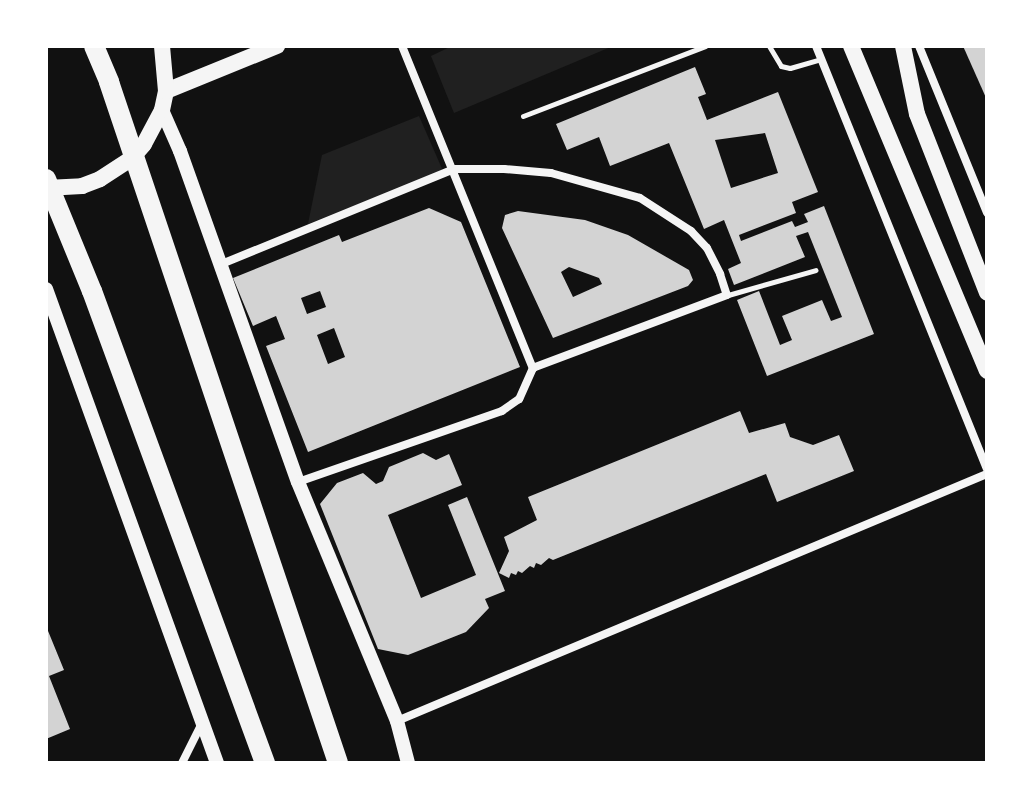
<!DOCTYPE html>
<style>
body{margin:0}
#map{position:relative;width:1033px;height:809px;overflow:hidden;background:#111;font-family:Roboto,sans-serif}
div>[style]{position:absolute}
[style*='--x']{left:calc(var(--x)*1px);top:calc(var(--y)*1px);width:calc(var(--w)*1px);rotate:calc(var(--a)*1deg)}
.green>*{inset:0;background:#202020}
.building>*{inset:0;background:#d3d3d3}
.service>*{height:5px;margin:-2.5px;padding:0 2.5px;transform-origin:2.5px;border-radius:2.5px;background:#f5f5f5}
.minor>*{height:8px;margin:-4px;padding:0 4px;transform-origin:4px;border-radius:4px;background:#f5f5f5}
.tertiary>*{height:14px;margin:-7px;padding:0 7px;transform-origin:7px;border-radius:7px;background:#f5f5f5}
.primary>*{height:16px;margin:-8px;padding:0 8px;transform-origin:8px;border-radius:8px;background:#f5f5f5}
.motorway>*{height:20px;margin:-10px;padding:0 10px;transform-origin:10px;border-radius:10px;background:#f5f5f5}
span{translate:-50% -50%;white-space:nowrap;text-align:center;line-height:1.15;-webkit-text-stroke:8px #fff;paint-order:stroke}
.frame{position:absolute;inset:0;border:48px solid #fff;pointer-events:none}
</style>
<div id="map">
<div class="green">
<div style="clip-path:polygon(452px 46px,613px 46px,454px 113px,431px 56px)"></div>
<div style="clip-path:polygon(419px 116px,443px 171px,308px 224px,322px 155px)"></div>
</div>
<div class="building">
<div style="clip-path:polygon(963px 46px,987px 46px,987px 100px)"></div>
<div style="clip-path:polygon(evenodd,695px 67px,706px 94px,698px 97px,707px 120px,778px 92px,818px 192px,792px 202px,796px 213px,739px 235px,741px 241px,792px 221px,795px 227px,808px 222px,804px 214px,824px 206px,874px 334px,767px 376px,737px 300px,759px 291px,780px 345px,792px 340px,782px 316px,822px 300px,831px 321px,842px 317px,808px 232px,796px 236px,805px 257px,734px 285px,728px 269px,741px 263px,724px 220px,704px 229px,669px 143px,610px 166px,599px 137px,567px 150px,556px 124px,695px 67px,765px 133px,778px 173px,731px 188px,715px 140px,765px 133px)"></div>
<div style="clip-path:polygon(evenodd,429px 208px,461px 222px,520px 367px,308px 452px,266px 346px,285px 339px,276px 316px,253px 326px,233px 278px,339px 235px,342px 242px,429px 208px,320px 291px,326px 307px,307px 314px,301px 298px,320px 291px,429px 208px,334px 328px,345px 357px,328px 364px,317px 335px,334px 328px)"></div>
<div style="clip-path:polygon(evenodd,518px 211px,585px 220px,628px 235px,689px 270px,693px 280px,688px 286px,553px 338px,502px 228px,505px 215px,518px 211px,569px 267px,599px 278px,602px 284px,573px 297px,561px 272px,569px 267px)"></div>
<div style="clip-path:polygon(740px 411px,749px 433px,785px 423px,790px 437px,813px 445px,839px 435px,854px 471px,777px 502px,766px 474px,553px 560px,549px 558px,541px 565px,536px 563px,534px 568px,530px 566px,522px 573px,518px 571px,516px 575px,511px 573px,509px 578px,499px 573px,509px 551px,504px 537px,537px 520px,528px 497px)"></div>
<div style="clip-path:polygon(423px 453px,436px 460px,449px 454px,462px 485px,388px 515px,421px 598px,476px 575px,448px 505px,467px 497px,505px 591px,485px 599px,489px 608px,466px 632px,408px 655px,378px 649px,320px 504px,337px 483px,363px 473px,376px 484px,383px 481px,389px 467px)"></div>
<div style="clip-path:polygon(46px 626px,64px 670px,49px 676px,70px 729px,46px 739px)"></div>
</div>
<div class="service">
<div style="--x:769;--y:46;--w:23;--a:59"></div>
<div style="--x:781;--y:66;--w:9;--a:13"></div>
<div style="--x:790;--y:68;--w:32;--a:-16"></div>
<div style="--x:523;--y:116;--w:195;--a:-21"></div>
<div style="--x:728;--y:295;--w:91;--a:-15.9"></div>
</div>
<div class="minor">
<div style="--x:402;--y:46;--w:348;--a:67.9"></div>
<div style="--x:816;--y:46;--w:456;--a:68"></div>
<div style="--x:919;--y:46;--w:180;--a:67.8"></div>
<div style="--x:219;--y:265;--w:254;--a:-22.2"></div>
<div style="--x:454;--y:169;--w:50;--a:0"></div>
<div style="--x:504;--y:169;--w:47;--a:4.9"></div>
<div style="--x:551;--y:173;--w:92;--a:15.7"></div>
<div style="--x:640;--y:198;--w:61;--a:32.9"></div>
<div style="--x:691;--y:231;--w:23;--a:47"></div>
<div style="--x:707;--y:248;--w:29;--a:63"></div>
<div style="--x:720;--y:274;--w:22;--a:72"></div>
<div style="--x:727;--y:295;--w:207;--a:159.4"></div>
<div style="--x:533;--y:368;--w:34;--a:114"></div>
<div style="--x:519;--y:399;--w:21;--a:145"></div>
<div style="--x:502;--y:411;--w:216;--a:160.8"></div>
<div style="--x:397;--y:721;--w:640;--a:-22.72"></div>
<div style="--x:182;--y:763;--w:45;--a:-63.4"></div>
</div>
<div class="tertiary">
<div style="--x:162;--y:110;--w:45;--a:66.3"></div>
<div style="--x:180;--y:151;--w:351;--a:70.4"></div>
<div style="--x:298;--y:482;--w:259;--a:67.5"></div>
<div style="--x:397;--y:721;--w:43;--a:75.3"></div>
<div style="--x:46;--y:289;--w:504;--a:70.16"></div>
</div>
<div class="primary">
<div style="--x:851;--y:46;--w:352;--a:67.3"></div>
<div style="--x:903;--y:46;--w:69;--a:78.4"></div>
<div style="--x:917;--y:114;--w:192;--a:68.6"></div>
<div style="--x:166;--y:91;--w:120;--a:-22.1"></div>
<div style="--x:46;--y:188;--w:36;--a:-3"></div>
<div style="--x:82;--y:186;--w:19;--a:-21"></div>
<div style="--x:100;--y:179;--w:38;--a:-33"></div>
<div style="--x:132;--y:158;--w:18;--a:-49"></div>
<div style="--x:144;--y:144;--w:38;--a:-62"></div>
<div style="--x:162;--y:110;--w:19;--a:-78"></div>
<div style="--x:166;--y:91;--w:45;--a:-95.1"></div>
</div>
<div class="motorway">
<div style="--x:94;--y:46;--w:39;--a:67"></div>
<div style="--x:109;--y:82;--w:718;--a:71.41"></div>
<div style="--x:46;--y:179;--w:121;--a:67.7"></div>
<div style="--x:92;--y:291;--w:503;--a:69.87"></div>
</div>
<div class="frame"></div>
</div>
